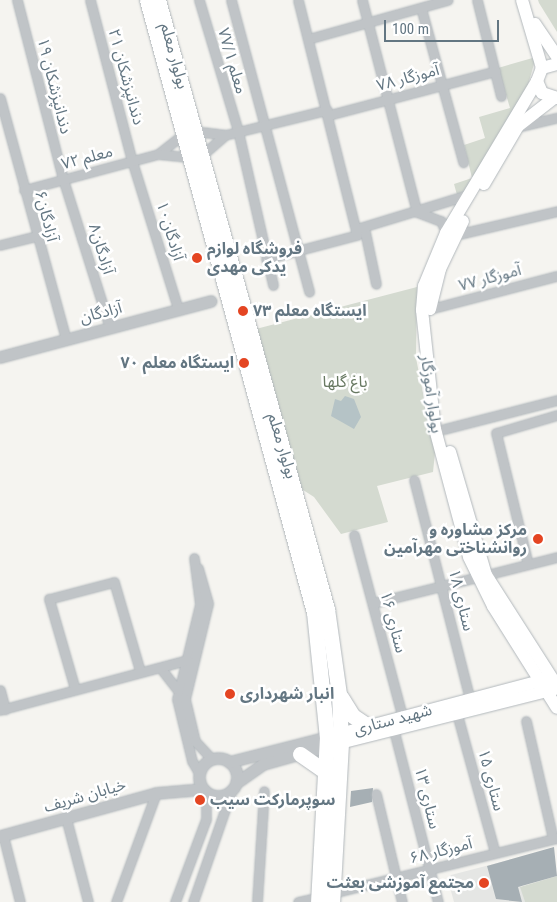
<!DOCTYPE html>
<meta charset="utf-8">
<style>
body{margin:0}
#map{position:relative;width:557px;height:902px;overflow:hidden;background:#f5f4f0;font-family:"Roboto Condensed","Noto Sans Arabic",sans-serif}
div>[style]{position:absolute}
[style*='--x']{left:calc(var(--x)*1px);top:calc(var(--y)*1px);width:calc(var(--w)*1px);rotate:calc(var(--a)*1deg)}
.built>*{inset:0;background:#e5e6e4}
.green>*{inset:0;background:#d4dad0}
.water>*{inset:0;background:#b5c3c6}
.building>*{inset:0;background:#a6afb4}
.roads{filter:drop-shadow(0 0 1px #b2b8bc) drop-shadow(0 0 1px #b2b8bc)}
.minor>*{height:9px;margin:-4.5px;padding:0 4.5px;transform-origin:4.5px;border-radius:4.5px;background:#c0c4c7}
.tertiary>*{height:11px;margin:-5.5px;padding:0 5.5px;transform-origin:5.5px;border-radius:5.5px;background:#c0c4c7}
.tertiary>.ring{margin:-5.5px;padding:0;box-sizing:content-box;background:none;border:11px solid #c0c4c7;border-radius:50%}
.secondary>*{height:12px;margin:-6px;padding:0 6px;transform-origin:6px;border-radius:6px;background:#fff}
.primary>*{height:15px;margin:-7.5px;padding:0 7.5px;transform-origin:7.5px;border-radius:7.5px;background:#fff}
.dots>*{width:14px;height:14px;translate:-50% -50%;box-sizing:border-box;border:2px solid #fff;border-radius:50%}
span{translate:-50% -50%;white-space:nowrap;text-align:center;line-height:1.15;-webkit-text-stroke:5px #fff;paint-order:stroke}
.street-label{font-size:16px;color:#637682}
.poi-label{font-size:16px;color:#637682;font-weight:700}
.left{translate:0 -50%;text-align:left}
.right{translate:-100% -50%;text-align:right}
.park-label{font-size:16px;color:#687962}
.scale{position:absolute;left:384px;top:20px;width:115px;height:22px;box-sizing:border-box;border:2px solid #637682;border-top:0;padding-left:6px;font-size:15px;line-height:18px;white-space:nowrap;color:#637682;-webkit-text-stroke:4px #fff;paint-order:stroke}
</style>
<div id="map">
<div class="built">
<div style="clip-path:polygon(513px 859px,525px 902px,454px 902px,448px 880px,451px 875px)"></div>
</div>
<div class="green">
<div style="clip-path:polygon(538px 0,557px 0,557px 32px,539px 3px)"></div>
<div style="clip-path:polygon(536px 57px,526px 92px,466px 192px,457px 195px,454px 184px,472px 178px,464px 145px,485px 138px,479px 117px,510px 108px,498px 68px)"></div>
<div style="clip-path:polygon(417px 287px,416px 358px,435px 453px,433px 472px,377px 486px,388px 522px,341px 534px,314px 497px,300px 488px,252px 330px)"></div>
<div style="clip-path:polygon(557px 876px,557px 902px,525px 902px,520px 887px)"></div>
</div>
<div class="water">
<div style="clip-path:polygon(345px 396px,354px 399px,361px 417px,354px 429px,331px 416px,335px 399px,341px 401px)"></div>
</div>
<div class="building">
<div style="clip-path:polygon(373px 788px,372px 802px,350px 807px,351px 791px)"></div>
<div style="clip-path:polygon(554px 847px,557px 876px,518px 887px,522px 902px,496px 899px,487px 866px)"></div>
</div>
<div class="roads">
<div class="minor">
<div style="--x:17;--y:0;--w:185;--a:75.6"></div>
<div style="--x:63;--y:179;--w:156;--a:72.5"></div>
<div style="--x:90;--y:0;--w:166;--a:75.4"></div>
<div style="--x:132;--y:161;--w:155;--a:72.7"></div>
<div style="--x:199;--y:0;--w:137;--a:73.4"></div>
<div style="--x:238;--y:131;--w:158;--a:77.2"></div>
<div style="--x:231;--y:0;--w:302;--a:75"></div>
<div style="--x:362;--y:0;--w:219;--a:75.5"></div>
<div style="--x:477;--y:0;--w:99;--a:76"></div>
<div style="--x:421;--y:8;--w:160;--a:74.7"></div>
<div style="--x:308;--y:39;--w:145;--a:-15.6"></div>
<div style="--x:0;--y:98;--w:251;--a:74.7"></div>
<div style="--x:329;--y:115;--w:172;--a:-14.8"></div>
<div style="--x:521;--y:126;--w:37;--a:-13"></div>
<div style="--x:194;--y:131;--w:31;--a:7"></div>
<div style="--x:158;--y:154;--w:31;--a:-38"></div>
<div style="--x:201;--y:156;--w:32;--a:-41"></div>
<div style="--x:225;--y:135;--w:105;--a:-13.8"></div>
<div style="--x:24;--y:190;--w:139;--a:-15"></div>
<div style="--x:158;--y:154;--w:30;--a:6"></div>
<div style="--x:417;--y:212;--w:26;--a:21"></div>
<div style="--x:441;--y:221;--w:13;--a:67"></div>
<div style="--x:364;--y:227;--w:58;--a:78.1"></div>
<div style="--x:356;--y:229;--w:116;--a:-17"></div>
<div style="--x:455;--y:235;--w:105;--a:-13.2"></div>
<div style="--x:0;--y:245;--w:36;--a:-14"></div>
<div style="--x:266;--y:259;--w:94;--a:-14.8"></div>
<div style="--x:357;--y:235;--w:242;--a:-104.1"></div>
<div style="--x:430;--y:309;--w:131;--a:-14.6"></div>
<div style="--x:444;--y:429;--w:117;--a:-14.4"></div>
<div style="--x:414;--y:480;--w:226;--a:75.7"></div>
<div style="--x:354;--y:535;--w:187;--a:75.1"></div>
<div style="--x:194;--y:558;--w:46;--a:82.6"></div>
<div style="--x:200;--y:604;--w:98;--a:103.6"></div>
<div style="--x:177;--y:699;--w:64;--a:76.4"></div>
<div style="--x:192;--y:761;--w:14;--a:60"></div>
<div style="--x:528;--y:564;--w:135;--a:-103.7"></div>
<div style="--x:496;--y:433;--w:64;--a:-16.4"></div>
<div style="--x:198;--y:568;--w:37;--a:74"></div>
<div style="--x:208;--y:604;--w:98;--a:103.6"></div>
<div style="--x:185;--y:699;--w:43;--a:76.6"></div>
<div style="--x:195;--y:741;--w:25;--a:47"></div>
<div style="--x:486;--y:575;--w:73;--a:-14.2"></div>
<div style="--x:373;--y:603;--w:107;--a:-14"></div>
<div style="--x:162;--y:670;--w:24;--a:52"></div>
<div style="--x:75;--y:689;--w:94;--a:-106.1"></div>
<div style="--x:49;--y:599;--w:67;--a:-14.7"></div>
<div style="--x:114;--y:582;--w:93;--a:73.7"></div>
<div style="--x:0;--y:690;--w:20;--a:75"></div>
<div style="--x:0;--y:710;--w:194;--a:-15"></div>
<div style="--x:457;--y:714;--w:144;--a:74.7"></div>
<div style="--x:526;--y:721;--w:121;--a:77.1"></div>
<div style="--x:394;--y:731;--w:177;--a:75.6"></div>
<div style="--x:376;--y:794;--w:111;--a:76.5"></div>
<div style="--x:66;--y:818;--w:87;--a:75.3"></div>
<div style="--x:3;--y:835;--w:69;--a:75.8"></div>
<div style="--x:333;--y:893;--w:231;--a:-13.8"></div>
<div style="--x:116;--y:902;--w:116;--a:-69.8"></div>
<div style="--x:175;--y:902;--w:89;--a:-69.5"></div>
<div style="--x:206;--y:819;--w:26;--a:-90"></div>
<div style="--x:193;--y:902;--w:116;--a:-70.9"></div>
<div style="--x:257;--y:902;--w:111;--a:-86.4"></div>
<div style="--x:298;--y:902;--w:22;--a:-13"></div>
</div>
<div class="tertiary">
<div style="--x:0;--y:357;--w:218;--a:-14.9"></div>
<div class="ring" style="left:199px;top:758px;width:27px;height:27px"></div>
<div style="--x:229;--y:762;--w:101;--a:-14.3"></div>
<div style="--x:236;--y:783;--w:33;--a:-35"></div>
<div style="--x:263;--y:764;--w:66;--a:-15.7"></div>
<div style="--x:0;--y:836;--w:162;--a:-15.4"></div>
<div style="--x:156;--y:793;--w:47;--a:-4.9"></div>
</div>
<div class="secondary">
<div style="--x:522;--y:0;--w:71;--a:73.6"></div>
<div style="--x:535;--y:24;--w:40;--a:56"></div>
<div style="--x:557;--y:64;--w:16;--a:165"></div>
<div style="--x:542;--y:68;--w:14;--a:111"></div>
<div style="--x:537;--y:81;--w:13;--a:67"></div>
<div style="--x:542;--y:93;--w:16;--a:18"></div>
<div style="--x:537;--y:81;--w:177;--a:120.9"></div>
<div style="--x:446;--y:233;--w:57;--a:112.5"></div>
<div style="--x:424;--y:286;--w:24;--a:95"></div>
<div style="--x:422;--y:310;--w:120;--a:83.8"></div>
<div style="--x:435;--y:429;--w:132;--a:75.1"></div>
<div style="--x:469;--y:557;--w:55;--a:63.9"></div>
<div style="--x:493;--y:606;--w:120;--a:57.9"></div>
<div style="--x:484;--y:184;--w:67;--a:-59.6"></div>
<div style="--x:518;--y:126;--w:46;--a:-37.9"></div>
<div style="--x:430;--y:309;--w:41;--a:-76"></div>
<div style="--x:440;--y:269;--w:53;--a:-64.4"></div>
<div style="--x:450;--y:452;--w:128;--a:73.7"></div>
<div style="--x:486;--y:575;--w:132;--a:57.4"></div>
<div style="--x:332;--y:736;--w:222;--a:-14.8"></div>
<div style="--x:332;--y:745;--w:230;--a:-14.1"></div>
</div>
<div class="primary">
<div style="--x:147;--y:0;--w:634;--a:74.74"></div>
<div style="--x:314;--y:612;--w:126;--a:84.1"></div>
<div style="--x:327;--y:737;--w:165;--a:93.1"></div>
<div style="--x:158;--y:0;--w:632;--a:74.49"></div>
<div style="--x:327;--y:609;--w:86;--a:82"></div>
<div style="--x:339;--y:694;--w:49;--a:87.7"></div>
<div style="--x:341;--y:743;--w:159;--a:93.2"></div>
<div style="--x:341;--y:697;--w:22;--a:58"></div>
<div style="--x:353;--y:716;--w:18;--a:34"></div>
<div style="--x:300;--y:754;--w:32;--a:35"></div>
</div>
</div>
<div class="dots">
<div style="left:197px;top:258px;background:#e44522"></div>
<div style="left:243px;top:311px;background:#e44522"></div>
<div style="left:244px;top:363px;background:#e44522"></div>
<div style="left:538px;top:539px;background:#e44522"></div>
<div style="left:230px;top:694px;background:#e44522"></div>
<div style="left:200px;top:800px;background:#e44522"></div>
<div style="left:484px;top:883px;background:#e44522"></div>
</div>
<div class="street-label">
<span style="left:174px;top:56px;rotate:75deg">بولوار معلم</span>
<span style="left:232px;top:61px;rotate:74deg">معلم ۷۷/۱</span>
<span style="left:126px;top:77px;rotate:75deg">دندانپزشکان ۲۱</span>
<span style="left:408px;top:78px;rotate:-15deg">آموزگار ۷۸</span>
<span style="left:54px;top:86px;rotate:76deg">دندانپزشکان ۱۹</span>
<span style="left:87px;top:158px;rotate:-15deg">معلم ۷۲</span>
<span style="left:46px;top:216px;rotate:76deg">آزادگان۶</span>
<span style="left:170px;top:231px;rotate:73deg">آزادگان۱۰</span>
<span style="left:101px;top:249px;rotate:73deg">آزادگان۸</span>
<span style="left:490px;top:278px;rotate:-15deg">۷۷ آموزگار</span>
<span style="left:101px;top:313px;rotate:-15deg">آزادگان</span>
<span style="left:431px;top:394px;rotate:82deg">بولوار آموزگار</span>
<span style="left:282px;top:446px;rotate:74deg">بولوار معلم</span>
<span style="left:461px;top:600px;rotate:76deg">ستاری ۱۸</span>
<span style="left:393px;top:622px;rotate:75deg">ستاری ۱۶</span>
<span style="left:393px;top:720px;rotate:-15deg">شهید ستاری</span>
<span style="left:491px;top:780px;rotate:75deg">ستاری ۱۵</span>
<span style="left:85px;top:796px;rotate:-16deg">خیابان شریف</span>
<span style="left:427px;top:798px;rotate:76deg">ستاری ۱۳</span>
<span style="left:441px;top:851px;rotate:-14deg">آموزگار ۶۸</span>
</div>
<div class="poi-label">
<span class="left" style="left:207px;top:258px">فروشگاه لوازم<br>یدکی مهدی</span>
<span class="left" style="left:253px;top:311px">ایستگاه معلم ۷۳</span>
<span class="right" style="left:234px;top:363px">ایستگاه معلم ۷۰</span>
<span class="right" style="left:527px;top:539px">مرکز مشاوره و<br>روانشناختی مهرآمین</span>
<span class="left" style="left:240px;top:694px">انبار شهرداری</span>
<span class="left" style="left:210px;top:800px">سوپرمارکت سیب</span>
<span class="right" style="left:474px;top:883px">مجتمع آموزشی بعثت</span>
</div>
<div class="park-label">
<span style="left:345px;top:382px">باغ گلها</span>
</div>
<div class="scale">100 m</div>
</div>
